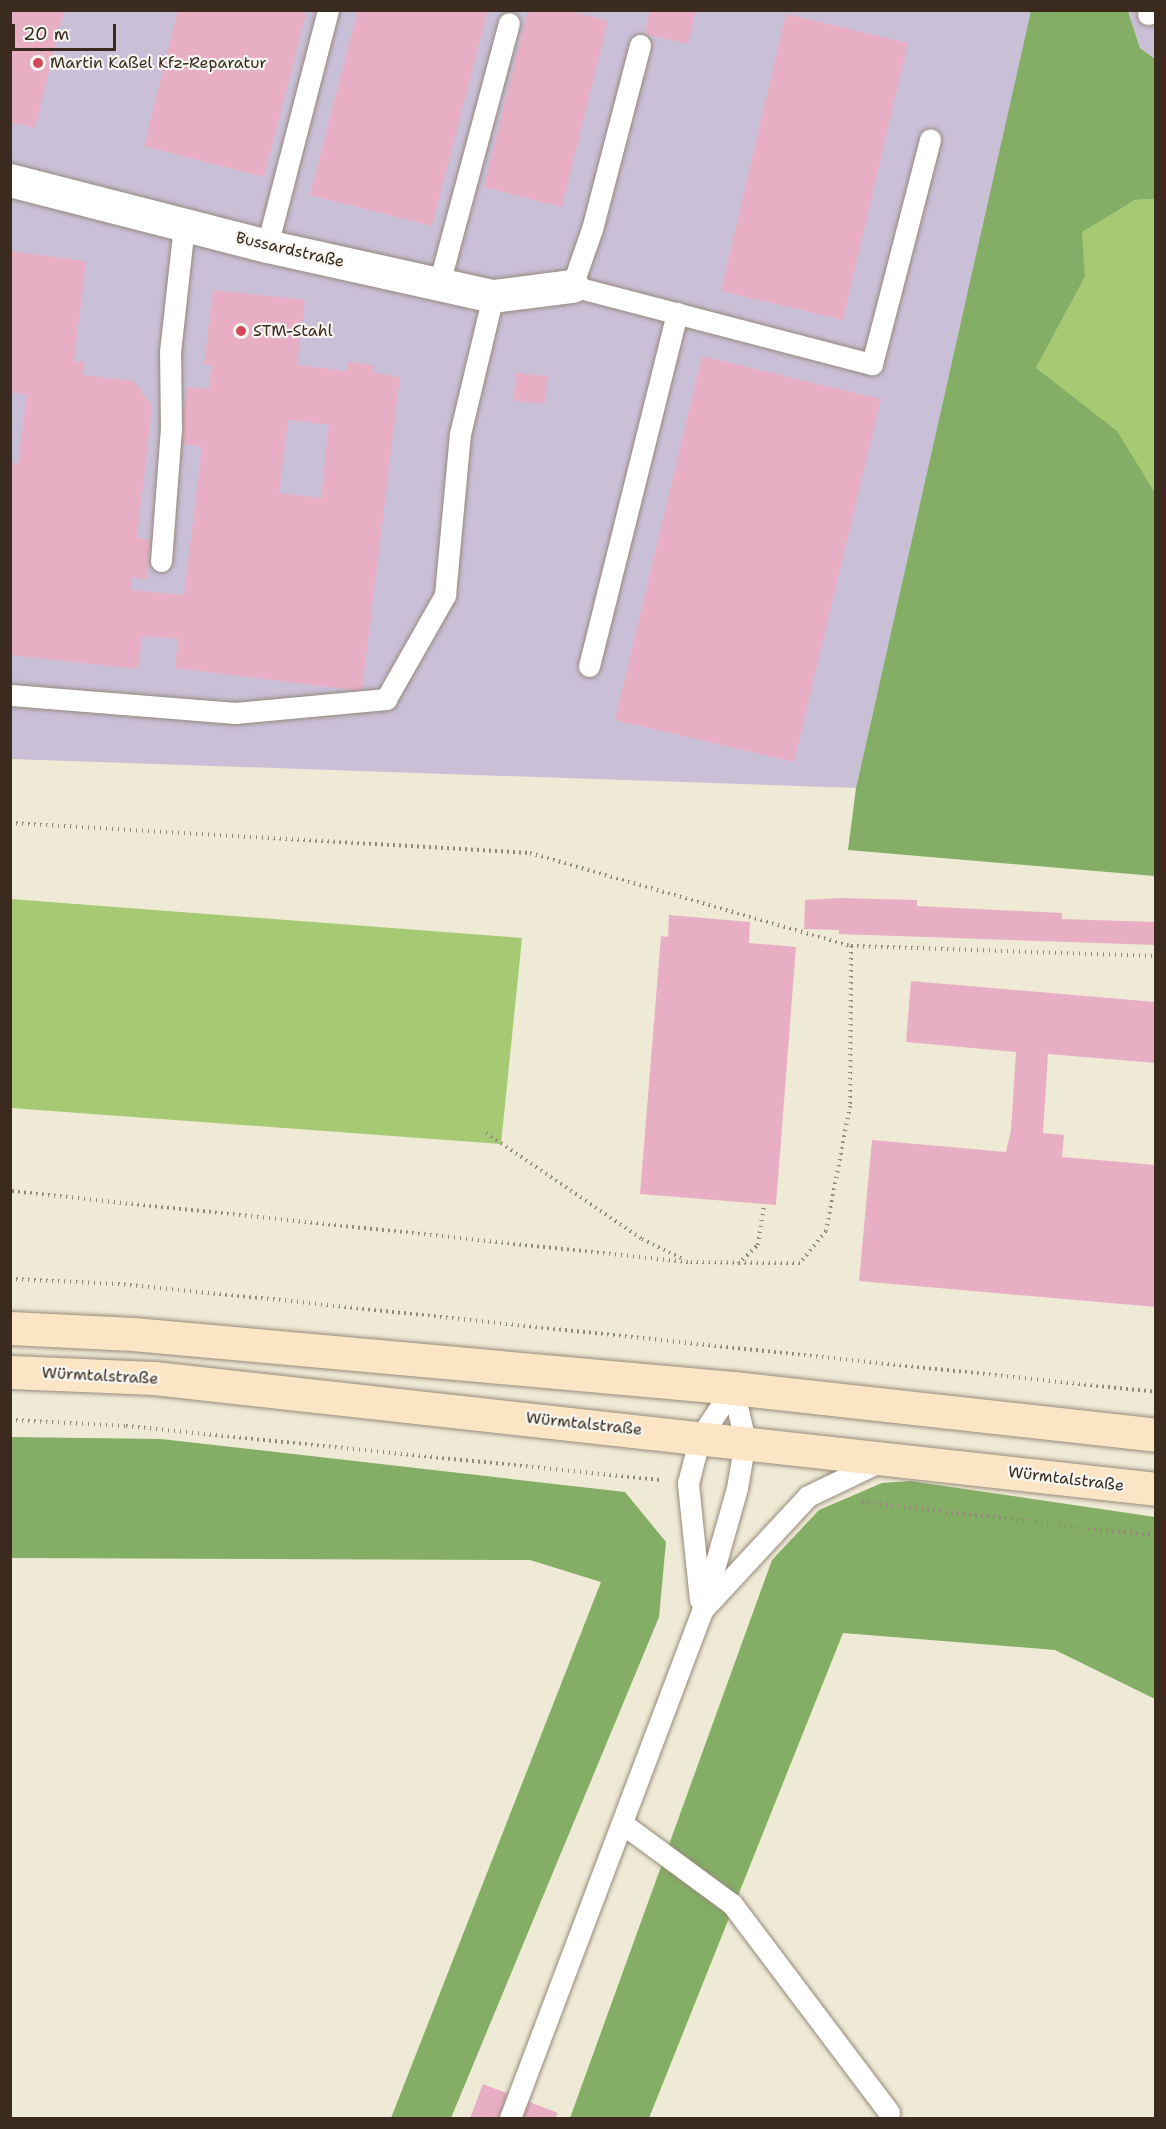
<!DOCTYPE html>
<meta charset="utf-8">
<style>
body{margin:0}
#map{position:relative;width:1166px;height:2129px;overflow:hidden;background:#efead6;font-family:"Shantell Sans",sans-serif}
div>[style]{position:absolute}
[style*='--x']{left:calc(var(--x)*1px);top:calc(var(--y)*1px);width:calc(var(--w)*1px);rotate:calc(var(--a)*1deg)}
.industrial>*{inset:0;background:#c9bfd7}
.green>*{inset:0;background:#a6ca73}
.forest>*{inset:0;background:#84ae65}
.building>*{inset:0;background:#e8afc4}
.path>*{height:4px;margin-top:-2px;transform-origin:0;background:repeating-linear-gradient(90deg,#958a7a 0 1.5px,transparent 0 6px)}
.roads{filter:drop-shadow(0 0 2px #958a7a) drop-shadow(0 0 2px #958a7a)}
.service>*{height:21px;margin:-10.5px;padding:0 10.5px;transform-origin:10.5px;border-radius:10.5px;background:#fff}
.minor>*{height:33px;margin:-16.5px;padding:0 16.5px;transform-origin:16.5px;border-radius:16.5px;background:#fff}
.secondary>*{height:33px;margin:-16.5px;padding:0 16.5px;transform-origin:16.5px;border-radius:16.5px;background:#fce5c4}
.dots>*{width:16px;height:16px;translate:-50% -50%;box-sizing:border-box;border:3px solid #f6f6f2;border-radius:50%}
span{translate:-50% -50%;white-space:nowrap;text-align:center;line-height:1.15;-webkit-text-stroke:4.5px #f6f6f2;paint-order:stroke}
.poi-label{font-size:16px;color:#3b2a1e}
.left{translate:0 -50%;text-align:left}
.street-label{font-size:16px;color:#3b2a1e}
.frame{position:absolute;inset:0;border:12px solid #3b2a1e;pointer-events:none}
.scale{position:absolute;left:12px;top:24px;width:104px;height:27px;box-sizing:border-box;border:3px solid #3b2a1e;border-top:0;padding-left:8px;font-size:18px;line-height:21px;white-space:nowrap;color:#3b2a1e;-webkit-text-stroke:4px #f6f6f2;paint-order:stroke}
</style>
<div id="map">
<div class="industrial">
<div style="clip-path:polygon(11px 11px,1032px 11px,856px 788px,11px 759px)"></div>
<div style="clip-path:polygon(1128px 11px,1155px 11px,1155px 59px,1140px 48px)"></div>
</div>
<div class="green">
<div style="clip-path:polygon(1155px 199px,1155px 493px,1036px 368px,1085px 277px,1081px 232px,1135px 200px)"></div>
<div style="clip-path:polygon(11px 899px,522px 938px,501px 1144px,11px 1108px)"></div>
</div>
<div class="forest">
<div style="clip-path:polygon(1031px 11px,1128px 11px,1140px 48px,1155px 59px,1155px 199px,1135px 200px,1082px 232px,1085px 277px,1036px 368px,1117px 431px,1155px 493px,1155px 876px,848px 850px,856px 788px)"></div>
<div style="clip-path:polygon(11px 1437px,161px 1439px,625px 1492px,666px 1542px,659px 1617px,451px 2118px,391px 2118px,601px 1582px,530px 1560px,11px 1558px)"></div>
<div style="clip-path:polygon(910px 1481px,1155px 1517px,1155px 1699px,1055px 1650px,843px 1633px,649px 2118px,570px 2118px,772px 1560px,819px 1510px,882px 1483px)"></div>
</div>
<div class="building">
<div style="clip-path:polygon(10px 10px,64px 11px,35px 128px,10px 122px)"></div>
<div style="clip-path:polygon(178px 10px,307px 10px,264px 177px,144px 146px)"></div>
<div style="clip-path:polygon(358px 10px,488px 10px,432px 226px,310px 195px)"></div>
<div style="clip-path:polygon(528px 10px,566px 10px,608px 21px,562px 207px,484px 187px)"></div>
<div style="clip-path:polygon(650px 10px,696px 10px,688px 44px,645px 34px)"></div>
<div style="clip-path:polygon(786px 14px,908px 43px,843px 320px,721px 291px)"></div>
<div style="clip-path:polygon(evenodd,10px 251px,86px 261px,74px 361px,84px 362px,82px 375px,134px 381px,152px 407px,137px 538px,151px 540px,147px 579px,132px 577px,131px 590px,184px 595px,202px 447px,181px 444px,187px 387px,209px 389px,211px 365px,204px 365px,213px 290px,305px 300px,297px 365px,347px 371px,348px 362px,374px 365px,374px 373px,400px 377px,362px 691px,175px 668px,178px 639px,142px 636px,138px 669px,10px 655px,10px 463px,18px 464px,27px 395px,11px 392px,10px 251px,288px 420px,329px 425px,321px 498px,279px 493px,288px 420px)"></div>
<div style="clip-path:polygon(702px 356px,881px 399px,794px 762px,615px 720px)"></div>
<div style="clip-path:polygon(516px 373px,547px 376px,545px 403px,513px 401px)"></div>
<div style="clip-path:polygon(839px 898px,917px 900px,917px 906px,1062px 913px,1062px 919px,1156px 922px,1156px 945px,839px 934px,839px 930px,804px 929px,805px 900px)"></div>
<div style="clip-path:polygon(669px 915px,750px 922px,749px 943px,796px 947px,776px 1205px,640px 1194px,661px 936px,668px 937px)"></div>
<div style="clip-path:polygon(911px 981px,1156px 1002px,1156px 1063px,1048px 1054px,1043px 1133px,1064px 1135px,1062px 1157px,1156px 1165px,1156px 1307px,859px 1281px,872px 1140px,1006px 1152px,1011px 1130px,1016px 1052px,906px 1042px)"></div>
<div style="clip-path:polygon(483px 2084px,558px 2113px,555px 2118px,470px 2118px)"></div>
</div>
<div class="path">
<div style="--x:10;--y:823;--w:521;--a:3.3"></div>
<div style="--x:530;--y:853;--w:334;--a:16.2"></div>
<div style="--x:851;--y:946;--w:160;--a:90.4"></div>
<div style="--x:850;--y:1106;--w:127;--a:100.9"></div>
<div style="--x:826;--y:1231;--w:41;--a:129.1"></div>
<div style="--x:800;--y:1263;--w:112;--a:-179.5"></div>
<div style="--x:688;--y:1262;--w:682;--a:-174.02"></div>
<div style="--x:851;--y:946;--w:305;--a:1.9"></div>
<div style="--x:486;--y:1133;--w:189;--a:34.2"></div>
<div style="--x:642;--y:1239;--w:48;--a:26"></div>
<div style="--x:738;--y:1264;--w:28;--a:-44"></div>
<div style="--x:758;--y:1245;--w:41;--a:-81.7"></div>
<div style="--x:10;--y:1279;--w:108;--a:2.7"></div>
<div style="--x:118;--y:1284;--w:144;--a:5.6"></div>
<div style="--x:261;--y:1298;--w:900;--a:6"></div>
<div style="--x:10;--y:1420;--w:116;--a:3"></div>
<div style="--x:126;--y:1426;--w:538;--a:5.76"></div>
<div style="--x:862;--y:1502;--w:296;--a:6.6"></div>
</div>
<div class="roads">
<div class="service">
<div style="--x:1148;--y:14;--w:8;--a:-14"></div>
<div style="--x:640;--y:45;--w:190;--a:104.6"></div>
<div style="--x:592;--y:229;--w:60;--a:109.3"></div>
<div style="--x:572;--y:286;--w:310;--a:14.6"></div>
<div style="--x:872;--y:364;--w:232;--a:-75.5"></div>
<div style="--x:267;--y:246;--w:244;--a:-75.5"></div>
<div style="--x:439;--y:284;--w:270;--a:-75"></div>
<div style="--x:161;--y:561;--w:132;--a:-85.7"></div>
<div style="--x:171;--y:429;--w:77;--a:-90.7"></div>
<div style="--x:170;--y:352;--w:128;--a:-83.7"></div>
<div style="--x:589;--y:666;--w:364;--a:-76"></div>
<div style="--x:11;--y:695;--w:225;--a:4.6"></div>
<div style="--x:235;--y:713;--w:152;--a:-5.3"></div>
<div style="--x:386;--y:699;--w:120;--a:-60.4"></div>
<div style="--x:445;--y:595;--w:162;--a:-84.7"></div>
<div style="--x:460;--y:434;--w:142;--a:-76.6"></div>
<div style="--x:700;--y:1600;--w:118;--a:-95.9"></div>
<div style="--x:688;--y:1483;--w:48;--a:-75.4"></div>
<div style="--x:700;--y:1437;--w:59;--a:-56"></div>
<div style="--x:704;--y:1608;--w:153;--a:-47.1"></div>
<div style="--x:808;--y:1496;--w:83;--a:-25.6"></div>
<div style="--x:623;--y:1824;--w:135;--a:36.3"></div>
<div style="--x:732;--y:1904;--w:261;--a:53"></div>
<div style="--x:510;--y:2118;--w:542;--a:-69.26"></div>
<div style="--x:702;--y:1611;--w:128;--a:-74.1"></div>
<div style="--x:737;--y:1488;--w:48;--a:-80.3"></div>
<div style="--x:745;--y:1441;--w:54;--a:-102.8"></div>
</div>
<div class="minor">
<div style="--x:10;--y:180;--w:265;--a:14.4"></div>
<div style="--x:267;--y:246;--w:231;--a:12.5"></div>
<div style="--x:493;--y:296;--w:80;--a:-7.2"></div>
</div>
<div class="secondary">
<div style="--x:10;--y:1328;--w:123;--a:2.8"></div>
<div style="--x:133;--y:1334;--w:602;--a:5.14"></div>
<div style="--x:733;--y:1388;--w:426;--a:6.3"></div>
<div style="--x:10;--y:1372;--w:144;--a:2.4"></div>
<div style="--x:154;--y:1378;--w:1008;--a:6.32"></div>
</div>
</div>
<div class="dots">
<div style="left:38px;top:63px;background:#d1495b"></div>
<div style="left:241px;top:331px;background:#d1495b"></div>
</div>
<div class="poi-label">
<span class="left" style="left:50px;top:63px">Martin Kaßel Kfz-Reparatur</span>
<span class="left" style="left:253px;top:331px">STM-Stahl</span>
</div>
<div class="street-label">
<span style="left:290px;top:250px;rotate:13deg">Bussardstraße</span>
<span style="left:100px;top:1376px;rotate:3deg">Würmtalstraße</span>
<span style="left:584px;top:1424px;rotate:6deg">Würmtalstraße</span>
<span style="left:1066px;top:1479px;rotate:7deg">Würmtalstraße</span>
</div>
<div class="frame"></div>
<div class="scale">20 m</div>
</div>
